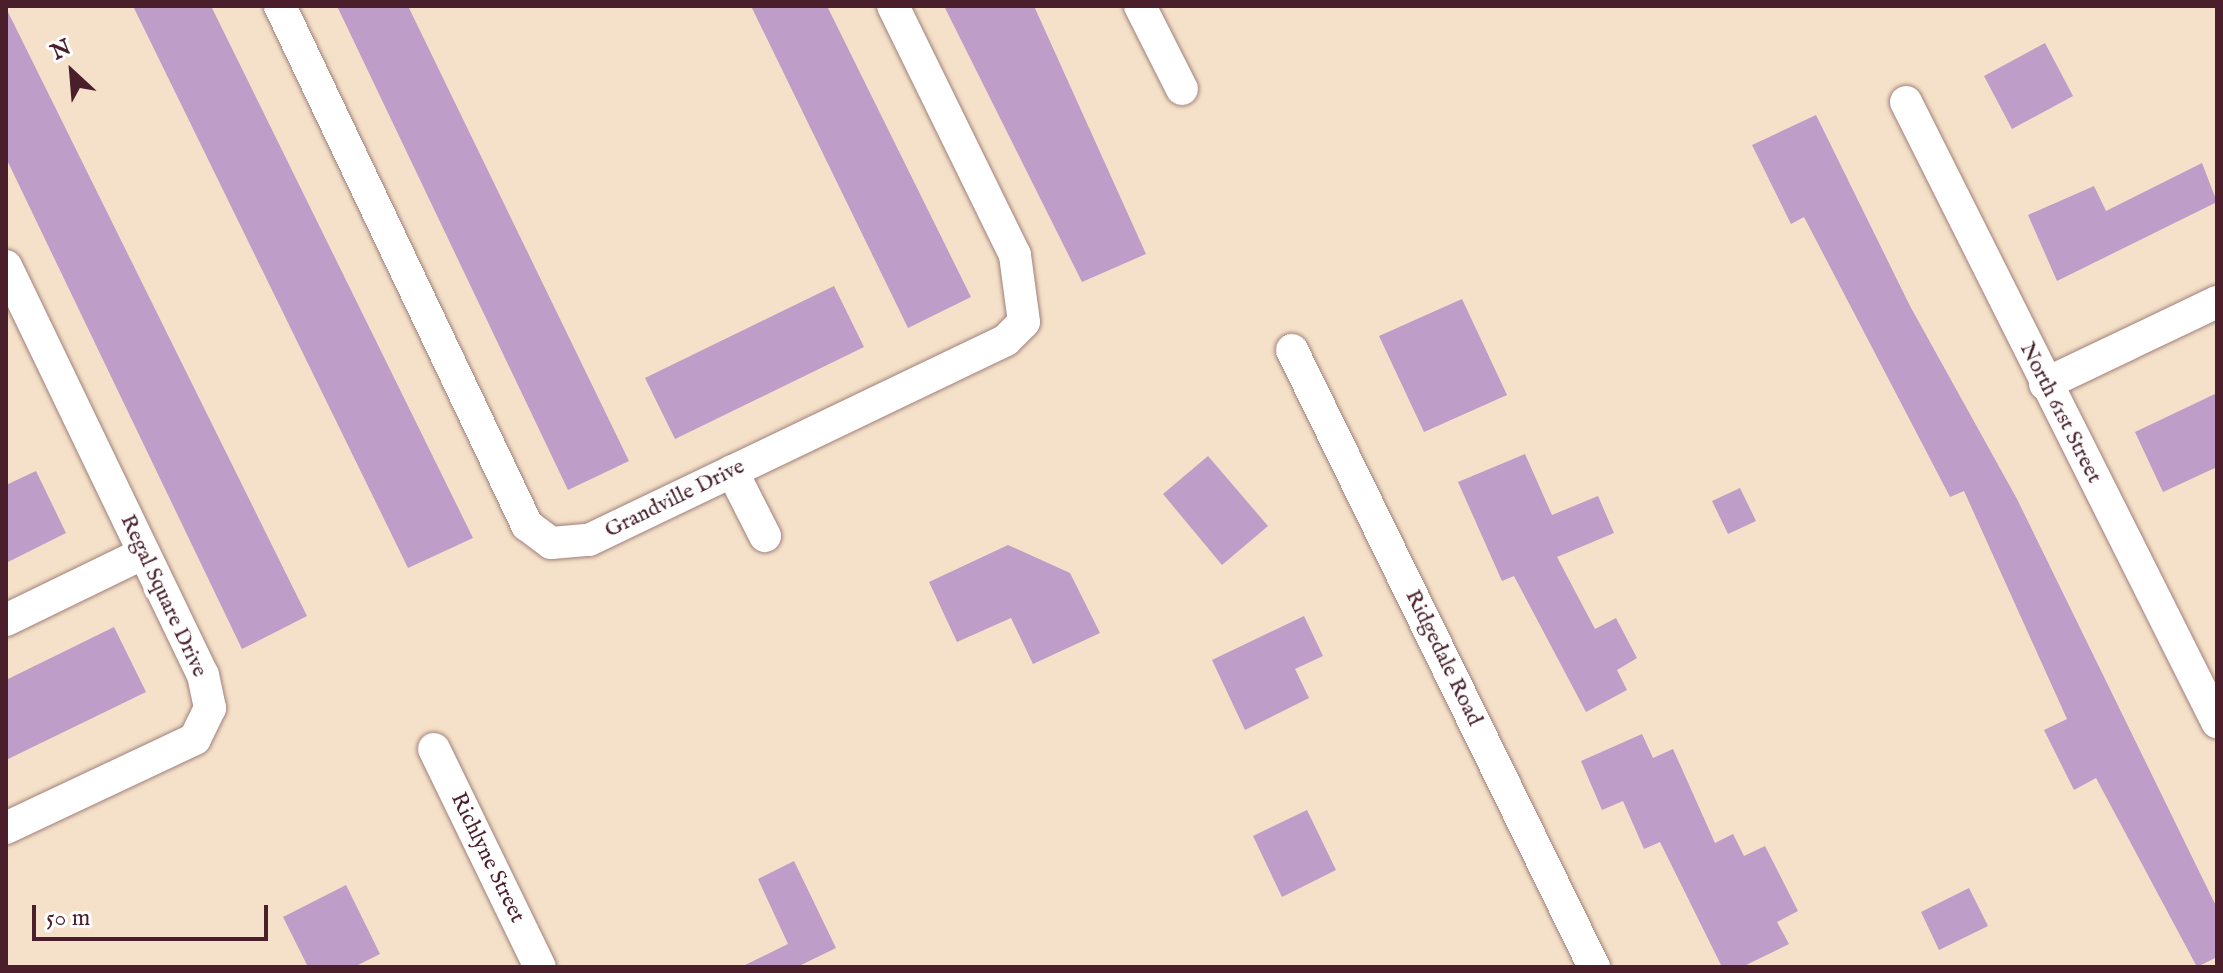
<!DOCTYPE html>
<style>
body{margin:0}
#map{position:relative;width:2223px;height:973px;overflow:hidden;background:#f5e1c9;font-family:"IM FELL English",serif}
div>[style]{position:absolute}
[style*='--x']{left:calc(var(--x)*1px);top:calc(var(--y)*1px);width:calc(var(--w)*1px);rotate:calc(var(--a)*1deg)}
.building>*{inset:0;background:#be9dc8}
.roads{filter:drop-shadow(0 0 2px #a0807a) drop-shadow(0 0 2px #a0807a)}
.minor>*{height:32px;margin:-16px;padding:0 16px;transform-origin:16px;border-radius:16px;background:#fff}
span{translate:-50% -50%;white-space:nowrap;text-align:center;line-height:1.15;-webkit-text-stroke:8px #fff;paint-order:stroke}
.street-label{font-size:22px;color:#4a1f2b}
.frame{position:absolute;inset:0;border:8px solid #4a1f2b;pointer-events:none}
.north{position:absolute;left:32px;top:32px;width:80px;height:80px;-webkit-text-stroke:6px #fff;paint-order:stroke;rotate:334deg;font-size:22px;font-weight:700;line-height:32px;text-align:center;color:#4a1f2b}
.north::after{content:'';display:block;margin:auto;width:28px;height:36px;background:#4a1f2b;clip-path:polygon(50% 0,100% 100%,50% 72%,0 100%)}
.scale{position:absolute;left:32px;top:905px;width:236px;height:36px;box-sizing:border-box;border:4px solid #4a1f2b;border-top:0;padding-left:10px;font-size:24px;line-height:28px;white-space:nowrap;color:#4a1f2b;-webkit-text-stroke:6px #fff;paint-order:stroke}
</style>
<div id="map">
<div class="building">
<div style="clip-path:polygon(133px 6px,211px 6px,473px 538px,408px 568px)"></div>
<div style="clip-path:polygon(337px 6px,408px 6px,629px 461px,568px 490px)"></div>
<div style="clip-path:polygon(751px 6px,827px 6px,971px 297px,908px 328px)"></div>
<div style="clip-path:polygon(944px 6px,1034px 6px,1146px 254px,1082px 282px)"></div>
<div style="clip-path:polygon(6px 8px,307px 616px,242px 649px,6px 158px)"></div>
<div style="clip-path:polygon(2045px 43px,2073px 96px,2012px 129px,1984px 76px)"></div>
<div style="clip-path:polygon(1816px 115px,1910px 306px,2017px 499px,2217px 908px,2217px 957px,2197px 967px,2096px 778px,2074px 790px,2044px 730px,2067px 719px,1964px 491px,1950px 497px,1804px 217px,1791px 224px,1752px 145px)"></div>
<div style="clip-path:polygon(2202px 163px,2217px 202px,2057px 281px,2028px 215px,2094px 186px,2106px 211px)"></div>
<div style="clip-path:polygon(834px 286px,864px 347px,675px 439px,645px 378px)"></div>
<div style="clip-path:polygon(1462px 299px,1507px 395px,1424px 432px,1379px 336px)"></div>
<div style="clip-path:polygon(2217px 393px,2217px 467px,2163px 492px,2135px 432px)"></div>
<div style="clip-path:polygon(1525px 454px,1552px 515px,1598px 496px,1614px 533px,1557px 557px,1595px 629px,1616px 618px,1637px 658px,1617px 670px,1627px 690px,1586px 712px,1514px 576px,1502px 581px,1458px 482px)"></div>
<div style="clip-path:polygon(1208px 456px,1268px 526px,1222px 565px,1163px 494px)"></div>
<div style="clip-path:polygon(36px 471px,66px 533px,6px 563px,6px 485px)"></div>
<div style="clip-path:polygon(1740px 488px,1756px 521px,1728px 534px,1712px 501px)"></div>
<div style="clip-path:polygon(1008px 545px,1070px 573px,1100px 633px,1033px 664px,1011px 618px,957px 642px,929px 582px)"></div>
<div style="clip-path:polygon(1304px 616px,1323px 656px,1295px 669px,1309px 698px,1245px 730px,1212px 660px)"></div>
<div style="clip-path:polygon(114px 627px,146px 692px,6px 760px,6px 680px)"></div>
<div style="clip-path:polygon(1642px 734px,1653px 758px,1673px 749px,1715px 843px,1733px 834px,1744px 856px,1765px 846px,1798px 911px,1777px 922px,1789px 944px,1742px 967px,1722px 967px,1660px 842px,1644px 849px,1623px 801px,1602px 810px,1581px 761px)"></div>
<div style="clip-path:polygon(1307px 810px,1336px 870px,1282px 897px,1253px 836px)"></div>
<div style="clip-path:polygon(794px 861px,836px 948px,797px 967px,741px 967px,788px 944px,758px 879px)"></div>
<div style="clip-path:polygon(346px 885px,380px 954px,354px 967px,308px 967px,283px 917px)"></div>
<div style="clip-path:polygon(1969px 888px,1988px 926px,1939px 950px,1921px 912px)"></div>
</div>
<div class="roads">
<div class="minor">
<div style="--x:280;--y:6;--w:575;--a:64.55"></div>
<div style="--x:527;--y:525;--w:30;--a:37"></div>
<div style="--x:551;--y:543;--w:38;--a:-5"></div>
<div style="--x:589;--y:540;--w:462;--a:-25.6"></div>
<div style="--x:1006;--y:340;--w:25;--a:-45"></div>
<div style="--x:1024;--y:322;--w:68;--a:-97.7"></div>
<div style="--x:1015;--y:255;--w:277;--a:-116.1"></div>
<div style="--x:1140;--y:6;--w:93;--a:63.2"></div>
<div style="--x:1906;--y:102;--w:694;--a:63.36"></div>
<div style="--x:6;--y:266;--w:454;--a:64.3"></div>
<div style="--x:203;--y:675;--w:34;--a:78"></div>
<div style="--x:210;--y:708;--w:34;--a:116"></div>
<div style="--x:195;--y:739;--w:209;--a:154.8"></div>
<div style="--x:1292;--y:350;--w:687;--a:63.92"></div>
<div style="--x:2045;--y:384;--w:191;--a:-25.5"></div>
<div style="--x:732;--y:471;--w:73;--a:63.1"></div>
<div style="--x:6;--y:620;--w:153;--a:-25.9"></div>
<div style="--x:434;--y:749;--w:242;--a:64.1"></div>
</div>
</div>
<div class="street-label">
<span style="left:2060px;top:413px;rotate:63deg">North 61st Street</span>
<span style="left:675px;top:499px;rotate:-26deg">Grandville Drive</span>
<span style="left:163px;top:596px;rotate:65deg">Regal Square Drive</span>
<span style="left:1443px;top:658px;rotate:64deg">Ridgedale Road</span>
<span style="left:487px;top:858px;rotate:64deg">Richlyne Street</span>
</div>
<div class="frame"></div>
<div class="north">N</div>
<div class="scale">50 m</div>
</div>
